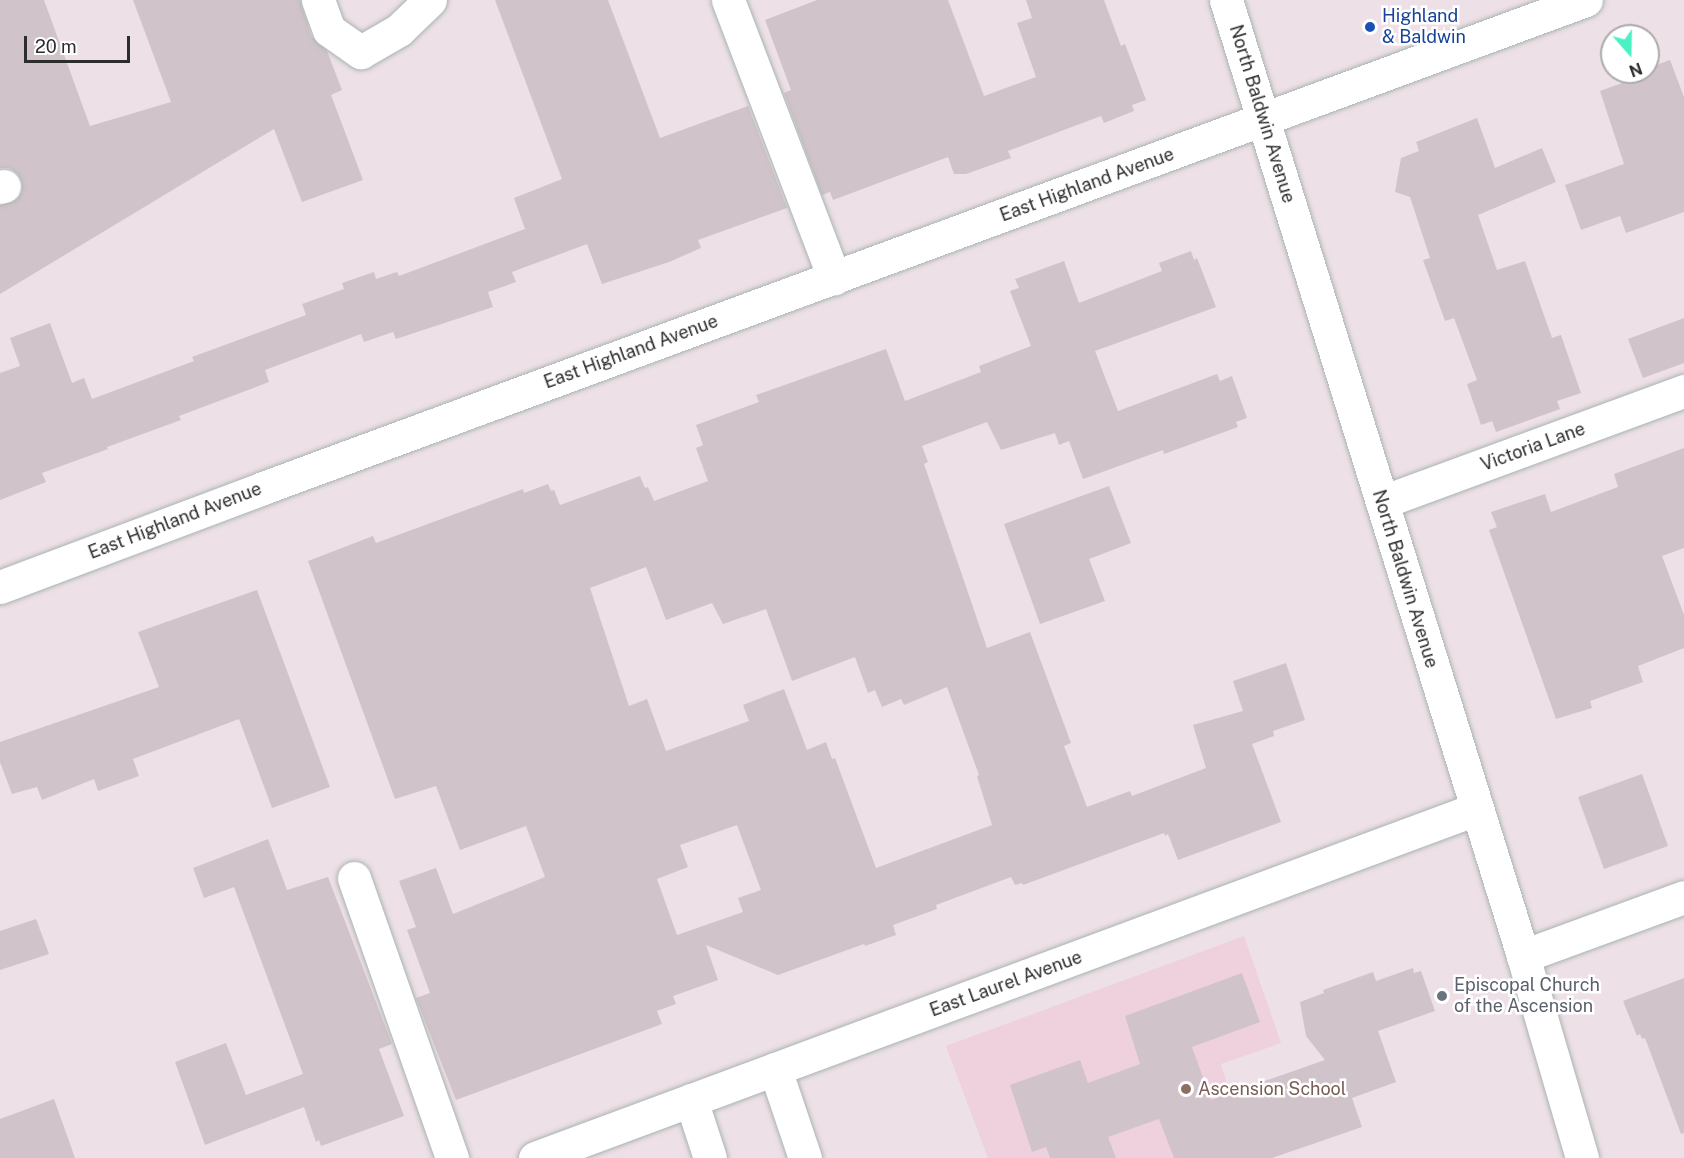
<!DOCTYPE html>
<style>
body{margin:0}
#map{position:relative;width:1684px;height:1158px;overflow:hidden;background:#ede0e7;font-family:"Public Sans",sans-serif}
div>[style]{position:absolute}
[style*='--x']{left:calc(var(--x)*1px);top:calc(var(--y)*1px);width:calc(var(--w)*1px);rotate:calc(var(--a)*1deg)}
.education>*{inset:0;background:#eed1dd}
.building>*{inset:0;background:#d0c4ca}
.roads{filter:drop-shadow(0 0 2px #aab4b1) drop-shadow(0 0 2px #aab4b1)}
.minor>*{height:33px;margin:-16.5px;padding:0 16.5px;transform-origin:16.5px;border-radius:16.5px;background:#fff}
.dots>*{width:16px;height:16px;translate:-50% -50%;box-sizing:border-box;border:3px solid #fff;border-radius:50%}
span{translate:-50% -50%;white-space:nowrap;text-align:center;line-height:1.15;-webkit-text-stroke:5px #fff;paint-order:stroke}
.transit-label{font-size:18px;color:#164399}
.left{translate:0 -50%;text-align:left}
.street-label{font-size:18px;color:#2d2d2d}
.worship-label{font-size:18px;color:#5b616d}
.education-label{font-size:18px;color:#785e54}
.north{position:absolute;left:1600px;top:24px;width:60px;height:60px;box-sizing:border-box;background:#fff;border:2px solid #ababab;border-radius:50%;rotate:160deg;font-size:16px;font-weight:700;line-height:24px;text-align:center;color:#2d2d2d}
.north::after{content:'';display:block;margin:auto;width:21px;height:27px;background:#4af1c2;clip-path:polygon(50% 0,100% 100%,50% 72%,0 100%)}
.scale{position:absolute;left:24px;top:36px;width:106px;height:27px;box-sizing:border-box;border:3px solid #2d2d2d;border-top:0;padding-left:8px;font-size:18px;line-height:21px;white-space:nowrap;color:#2d2d2d;-webkit-text-stroke:4px #fff;paint-order:stroke}
</style>
<div id="map">
<div class="education">
<div style="clip-path:polygon(1244px 936px,1281px 1043px,1221px 1064px,1249px 1158px,988px 1158px,946px 1046px)"></div>
</div>
<div class="building">
<div style="clip-path:polygon(0 0,44px 0,90px 126px,171px 102px,133px 0,300px 0,311px 36px,327px 51px,342px 90px,331px 95px,363px 180px,302px 202px,274px 129px,0 294px,0 205px,17px 199px,22px 192px,22px 182px,17px 173px,9px 168px,0 168px)"></div>
<div style="clip-path:polygon(495px 0,608px 0,660px 138px,748px 106px,787px 208px,698px 240px,701px 248px,669px 262px,602px 284px,587px 244px,512px 272px,516px 282px,488px 292px,493px 307px,396px 339px,393px 332px,364px 342px,361px 334px,265px 370px,269px 382px,179px 416px,181px 420px,107px 447px,108px 449px,42px 473px,46px 482px,0 500px,0 373px,20px 366px,10px 338px,50px 323px,72px 383px,84px 378px,92px 399px,194px 361px,192px 357px,306px 315px,302px 304px,344px 289px,342px 283px,374px 272px,376px 279px,397px 272px,399px 276px,525px 229px,514px 198px,562px 179px)"></div>
<div style="clip-path:polygon(817px 0,948px 0,984px 96px,1036px 77px,1017px 23px,1032px 18px,1026px 0,1104px 0,1121px 46px,1125px 44px,1146px 100px,1132px 105px,1134px 111px,1104px 123px,1101px 116px,1008px 151px,1011px 158px,966px 174px,954px 174px,948px 157px,833px 200px,830px 192px,822px 195px,784px 93px,791px 90px,765px 20px)"></div>
<div style="clip-path:polygon(1670px 60px,1684px 97px,1684px 212px,1626px 233px,1620px 216px,1581px 230px,1565px 185px,1624px 164px,1600px 91px,1644px 75px,1643px 72px,1648px 72px,1648px 68px)"></div>
<div style="clip-path:polygon(1477px 118px,1495px 168px,1542px 148px,1556px 182px,1478px 215px,1497px 270px,1525px 261px,1552px 338px,1561px 335px,1581px 393px,1557px 401px,1560px 409px,1496px 432px,1492px 421px,1481px 425px,1467px 384px,1477px 380px,1454px 318px,1445px 321px,1423px 260px,1430px 258px,1410px 197px,1395px 192px,1401px 158px,1419px 151px,1416px 142px)"></div>
<div style="clip-path:polygon(evenodd,1191px 251px,1194px 260px,1197px 258px,1216px 307px,1095px 351px,1118px 411px,1217px 374px,1220px 381px,1232px 376px,1247px 418px,1236px 422px,1238px 427px,1164px 454px,1163px 450px,1083px 479px,1069px 441px,1059px 445px,1055px 433px,1001px 450px,987px 422px,922px 446px,928px 462px,924px 464px,987px 648px,1030px 632px,1071px 743px,1064px 746px,1087px 807px,1130px 791px,1132px 796px,1206px 768px,1193px 725px,1243px 711px,1233px 681px,1286px 663px,1305px 720px,1273px 731px,1274px 736px,1252px 744px,1281px 822px,1178px 860px,1168px 834px,1165px 836px,1164px 833px,1023px 885px,1022px 883px,1015px 885px,1011px 877px,936px 905px,937px 909px,893px 925px,896px 935px,865px 946px,864px 944px,778px 975px,706px 945px,718px 980px,673px 996px,676px 1004px,657px 1011px,662px 1024px,456px 1100px,416px 998px,430px 993px,407px 930px,416px 927px,399px 881px,436px 868px,453px 914px,545px 877px,526px 826px,460px 850px,436px 786px,395px 799px,308px 561px,373px 536px,376px 543px,523px 489px,524px 493px,548px 484px,551px 491px,554px 490px,560px 505px,640px 476px,645px 488px,648px 487px,654px 501px,708px 481px,696px 448px,703px 445px,696px 425px,759px 402px,756px 395px,886px 349px,905px 401px,981px 372px,979px 366px,1031px 346px,1010px 291px,1019px 288px,1015px 279px,1064px 261px,1079px 303px,1162px 271px,1159px 263px,1191px 251px,646px 567px,666px 620px,712px 603px,723px 624px,766px 609px,792px 681px,855px 657px,868px 693px,875px 690px,882px 707px,901px 699px,904px 705px,947px 687px,979px 775px,977px 776px,992px 825px,876px 868px,835px 758px,832px 759px,826px 742px,807px 750px,784px 689px,743px 705px,749px 721px,666px 751px,647px 699px,629px 706px,590px 588px,646px 567px,1191px 251px,737px 825px,761px 890px,738px 898px,743px 912px,677px 935px,657px 879px,688px 867px,680px 845px,737px 825px)"></div>
<div style="clip-path:polygon(1684px 318px,1684px 363px,1643px 378px,1628px 339px)"></div>
<div style="clip-path:polygon(1684px 448px,1684px 548px,1662px 556px,1684px 615px,1684px 648px,1638px 666px,1643px 682px,1590px 701px,1592px 708px,1556px 719px,1489px 530px,1497px 527px,1491px 512px,1545px 494px,1551px 512px,1618px 487px,1614px 474px)"></div>
<div style="clip-path:polygon(1109px 486px,1131px 543px,1089px 559px,1105px 601px,1040px 624px,1004px 524px)"></div>
<div style="clip-path:polygon(257px 590px,330px 787px,272px 808px,239px 719px,133px 759px,139px 776px,98px 791px,94px 779px,42px 800px,37px 787px,12px 794px,0 762px,0 742px,159px 687px,138px 632px)"></div>
<div style="clip-path:polygon(1642px 774px,1668px 846px,1604px 869px,1578px 797px)"></div>
<div style="clip-path:polygon(268px 839px,287px 890px,328px 877px,392px 1044px,379px 1049px,404px 1116px,321px 1146px,319px 1140px,316px 1142px,304px 1107px,205px 1145px,175px 1062px,226px 1043px,246px 1095px,303px 1074px,234px 887px,204px 898px,193px 868px)"></div>
<div style="clip-path:polygon(36px 919px,49px 954px,0 970px,0 931px)"></div>
<div style="clip-path:polygon(1413px 968px,1414px 973px,1421px 971px,1435px 1011px,1378px 1031px,1396px 1082px,1352px 1098px,1362px 1127px,1272px 1158px,1174px 1158px,1159px 1119px,1108px 1137px,1116px 1158px,1050px 1158px,1046px 1147px,1032px 1152px,1010px 1085px,1080px 1060px,1088px 1083px,1140px 1064px,1125px 1016px,1242px 973px,1260px 1022px,1192px 1047px,1211px 1100px,1325px 1060px,1306px 1036px,1300px 1002px,1324px 993px,1323px 990px,1373px 972px,1376px 981px)"></div>
<div style="clip-path:polygon(1684px 978px,1684px 1133px,1681px 1134px,1645px 1038px,1642px 1039px,1640px 1034px,1637px 1036px,1623px 1001px)"></div>
<div style="clip-path:polygon(54px 1099px,75px 1158px,0 1158px,0 1119px)"></div>
</div>
<div class="roads">
<div class="minor">
<div style="--x:318;--y:0;--w:32;--a:70"></div>
<div style="--x:329;--y:30;--w:39;--a:35"></div>
<div style="--x:361;--y:52;--w:44;--a:-30.1"></div>
<div style="--x:399;--y:30;--w:43;--a:-44.1"></div>
<div style="--x:728;--y:0;--w:298;--a:69.1"></div>
<div style="--x:1226;--y:0;--w:1001;--a:72.74"></div>
<div style="--x:1523;--y:956;--w:210;--a:73.7"></div>
<div style="--x:0;--y:187;--w:4;--a:-14"></div>
<div style="--x:1382;--y:502;--w:322;--a:-20.2"></div>
<div style="--x:0;--y:587;--w:281;--a:-20.6"></div>
<div style="--x:263;--y:488;--w:1410;--a:-20.25"></div>
<div style="--x:354;--y:878;--w:297;--a:70.7"></div>
<div style="--x:1523;--y:956;--w:171;--a:-20.1"></div>
<div style="--x:775;--y:1069;--w:94;--a:71.4"></div>
<div style="--x:691;--y:1100;--w:61;--a:71.9"></div>
<div style="--x:535;--y:1158;--w:1004;--a:-20.35"></div>
</div>
</div>
<div class="dots">
<div style="left:1370px;top:27px;background:#1a4fb4"></div>
<div style="left:1442px;top:996px;background:#6b7280"></div>
<div style="left:1186px;top:1089px;background:#8d6e63"></div>
</div>
<div class="transit-label">
<span class="left" style="left:1382px;top:27px">Highland<br>&amp; Baldwin</span>
</div>
<div class="street-label">
<span style="left:1262px;top:114px;rotate:73deg">North Baldwin Avenue</span>
<span style="left:1087px;top:185px;rotate:-20deg">East Highland Avenue</span>
<span style="left:631px;top:352px;rotate:-20deg">East Highland Avenue</span>
<span style="left:1533px;top:447px;rotate:-20deg">Victoria Lane</span>
<span style="left:175px;top:521px;rotate:-21deg">East Highland Avenue</span>
<span style="left:1405px;top:579px;rotate:73deg">North Baldwin Avenue</span>
<span style="left:1006px;top:984px;rotate:-20deg">East Laurel Avenue</span>
</div>
<div class="worship-label">
<span class="left" style="left:1454px;top:996px">Episcopal Church<br>of the Ascension</span>
</div>
<div class="education-label">
<span class="left" style="left:1198px;top:1089px">Ascension School</span>
</div>
<div class="north">N</div>
<div class="scale">20 m</div>
</div>
